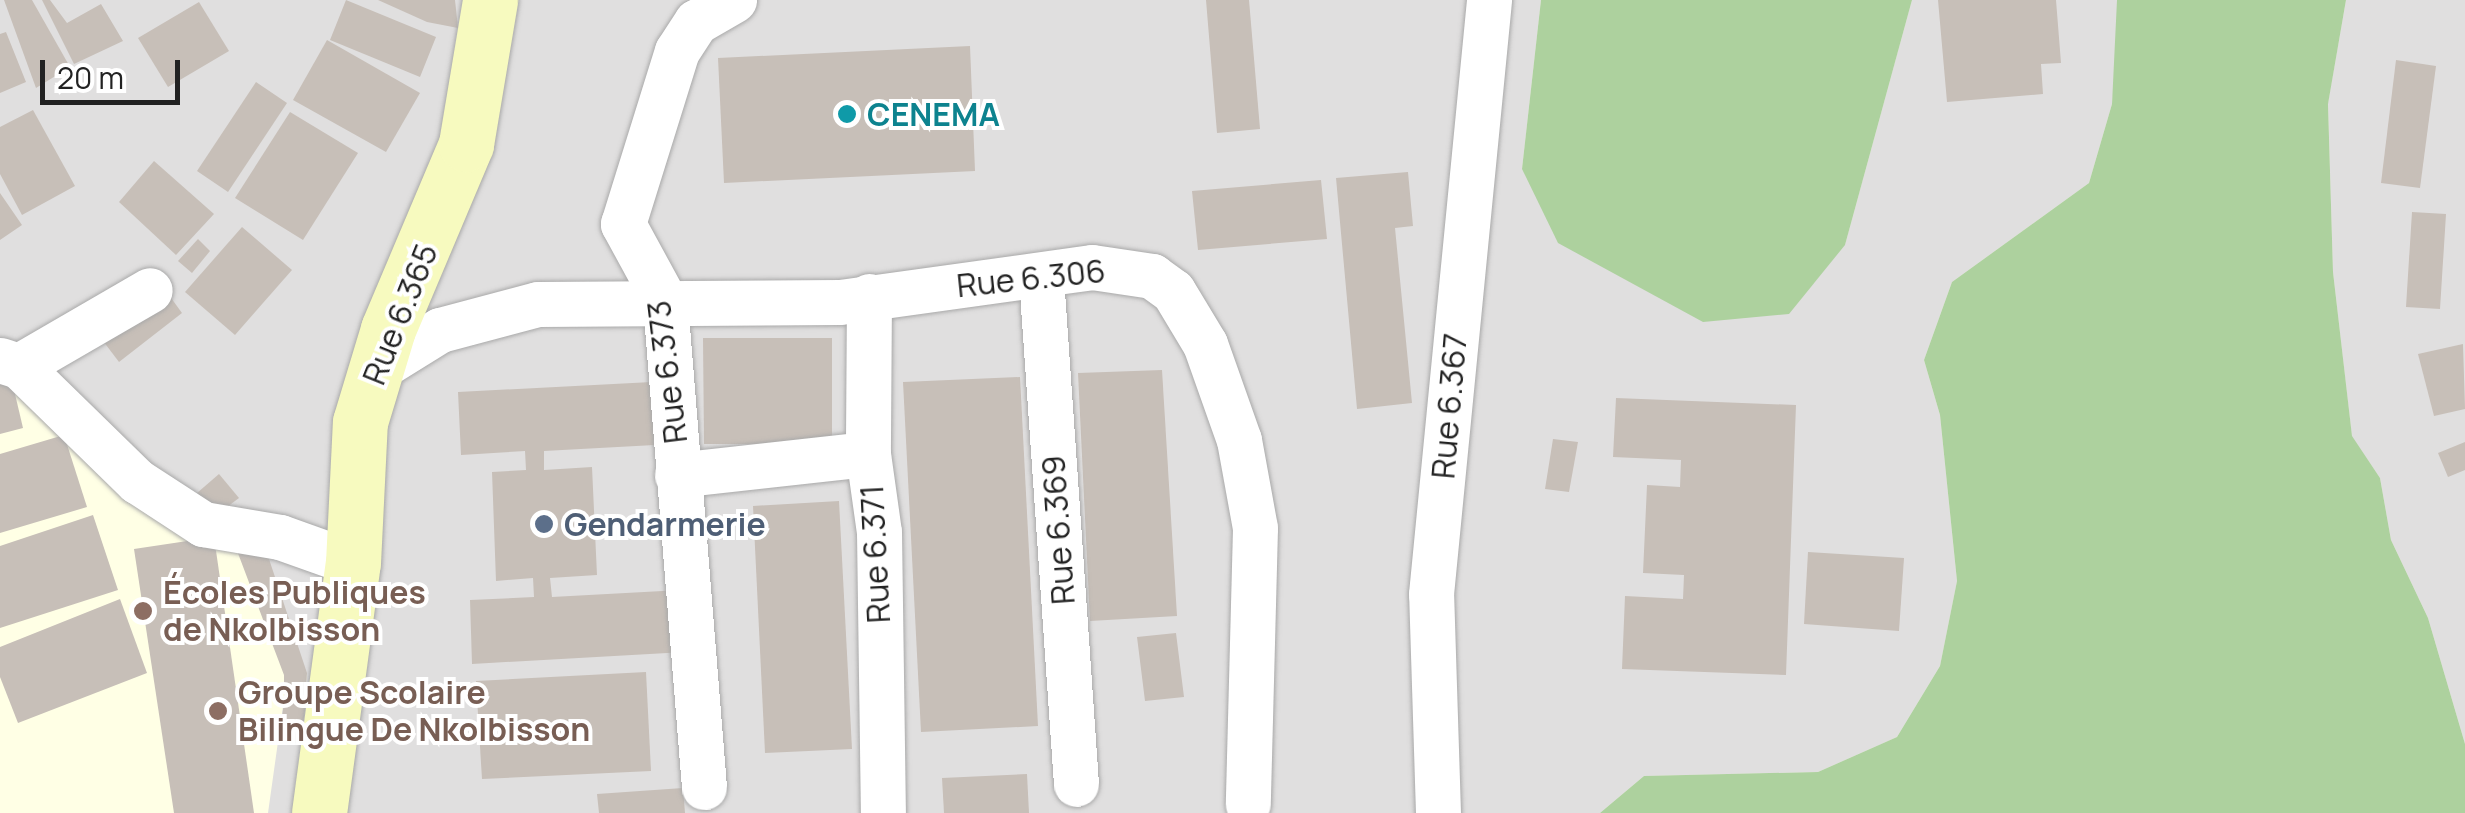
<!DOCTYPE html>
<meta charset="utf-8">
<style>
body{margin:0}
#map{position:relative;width:2465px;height:813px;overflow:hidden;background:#f2efe9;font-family:Manrope,sans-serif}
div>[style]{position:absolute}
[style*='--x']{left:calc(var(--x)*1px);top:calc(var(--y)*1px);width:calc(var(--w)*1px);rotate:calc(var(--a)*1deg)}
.residential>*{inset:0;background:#e0dfdf}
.education>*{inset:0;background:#ffffe5}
.forest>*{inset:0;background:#add19e}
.building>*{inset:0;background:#c7bfb8}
.roads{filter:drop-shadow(0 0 2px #a9a9a9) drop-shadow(0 0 2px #a9a9a9)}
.street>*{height:45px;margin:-22.5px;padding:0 22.5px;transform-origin:22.5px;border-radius:22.5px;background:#fff}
.secondary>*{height:55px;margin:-27.5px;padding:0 27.5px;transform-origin:27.5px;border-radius:27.5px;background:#f7fabf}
.dots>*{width:28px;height:28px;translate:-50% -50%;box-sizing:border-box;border:5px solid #fff;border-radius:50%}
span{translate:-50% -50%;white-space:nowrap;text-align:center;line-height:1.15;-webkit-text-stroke:8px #fff;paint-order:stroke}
.culture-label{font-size:32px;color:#0d838f;font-weight:700}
.left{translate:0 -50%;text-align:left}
.street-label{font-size:32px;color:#222}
.service-label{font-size:32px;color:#4e5e75;font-weight:700}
.education-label{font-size:32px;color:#785e54;font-weight:700}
.scale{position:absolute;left:40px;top:60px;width:140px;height:45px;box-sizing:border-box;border:5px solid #222;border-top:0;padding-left:12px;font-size:30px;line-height:35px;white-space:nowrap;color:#222;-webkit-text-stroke:8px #fff;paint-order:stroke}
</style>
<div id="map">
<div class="residential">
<div style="clip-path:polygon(0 0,1541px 0,1522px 169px,1845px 245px,1912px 0,2117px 0,2121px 17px,2112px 104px,2089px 183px,1952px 282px,1924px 360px,1940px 415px,1957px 581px,1940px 666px,1897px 737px,1818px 772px,1644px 776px,1600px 813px,0 813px)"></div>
<div style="clip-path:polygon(2346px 0,2465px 0,2465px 744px,2428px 618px,2391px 540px,2380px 478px,2352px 437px,2333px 272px,2328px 103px)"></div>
</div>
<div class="education">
<div style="clip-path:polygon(0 374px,236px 548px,307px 673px,305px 700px,284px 699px,268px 813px,0 813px)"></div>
</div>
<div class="forest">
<div style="clip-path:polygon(1541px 0,1912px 0,1845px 245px,1789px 314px,1703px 322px,1558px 243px,1522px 169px)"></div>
<div style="clip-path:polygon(2117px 0,2346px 0,2328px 104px,2333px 272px,2352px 436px,2380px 478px,2391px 540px,2428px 618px,2465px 744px,2465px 813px,1600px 813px,1644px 776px,1818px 772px,1897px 737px,1940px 666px,1957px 581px,1940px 415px,1924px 360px,1952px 282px,2089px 183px,2112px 104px)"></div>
</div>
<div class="building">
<div style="clip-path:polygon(4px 0,32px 0,70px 67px,36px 88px)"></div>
<div style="clip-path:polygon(42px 0,50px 0,67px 23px,101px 4px,123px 41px,74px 64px)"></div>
<div style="clip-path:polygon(346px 0,436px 37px,420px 77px,330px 40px)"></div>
<div style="clip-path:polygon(378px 0,455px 0,458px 28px,427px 22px)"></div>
<div style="clip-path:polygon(1206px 0,1249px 0,1260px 129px,1217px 133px)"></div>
<div style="clip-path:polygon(1938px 0,2056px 0,2061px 63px,2041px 64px,2043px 94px,1947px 102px)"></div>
<div style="clip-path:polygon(199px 2px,229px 51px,168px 87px,138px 38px)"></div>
<div style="clip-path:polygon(6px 32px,26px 82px,0 93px,0 34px)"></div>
<div style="clip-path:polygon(327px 40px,420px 93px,386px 152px,293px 100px)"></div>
<div style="clip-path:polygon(970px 46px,975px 171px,724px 183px,718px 58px)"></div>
<div style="clip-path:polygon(2396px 60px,2436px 66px,2420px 188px,2381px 183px)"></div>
<div style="clip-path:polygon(256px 82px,287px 103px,228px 192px,197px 171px)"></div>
<div style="clip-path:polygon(33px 110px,75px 186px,22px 215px,0 174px,0 127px)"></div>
<div style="clip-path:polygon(290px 112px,358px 153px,303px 240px,235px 198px)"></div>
<div style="clip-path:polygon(154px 161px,214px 214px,176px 255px,119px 202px)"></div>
<div style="clip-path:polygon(1408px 172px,1413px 226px,1395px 228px,1412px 403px,1357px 409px,1336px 178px)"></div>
<div style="clip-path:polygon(1321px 180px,1327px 239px,1198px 250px,1192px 191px)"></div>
<div style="clip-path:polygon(0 193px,22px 225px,0 240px)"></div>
<div style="clip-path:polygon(2412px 212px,2446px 214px,2440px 309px,2406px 307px)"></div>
<div style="clip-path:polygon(242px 227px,292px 270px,235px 335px,185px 292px)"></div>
<div style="clip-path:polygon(198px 239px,210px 251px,192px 273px,178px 261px)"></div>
<div style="clip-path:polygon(166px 291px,182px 313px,119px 362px,100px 337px)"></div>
<div style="clip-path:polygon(703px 338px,832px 338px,832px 444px,704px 444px)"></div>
<div style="clip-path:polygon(2463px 344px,2465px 409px,2434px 416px,2418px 354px)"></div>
<div style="clip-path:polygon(1162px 370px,1177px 616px,1090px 621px,1078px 373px)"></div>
<div style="clip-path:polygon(11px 377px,23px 428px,0 434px,0 379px)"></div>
<div style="clip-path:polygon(1020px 377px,1038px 726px,921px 732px,903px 382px)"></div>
<div style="clip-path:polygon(671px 381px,673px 444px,544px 451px,544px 470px,592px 467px,597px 575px,550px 578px,552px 597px,681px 590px,685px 652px,472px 664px,470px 600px,534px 597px,533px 578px,496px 581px,492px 472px,526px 470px,525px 451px,461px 455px,458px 392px)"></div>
<div style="clip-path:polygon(1616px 398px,1796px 405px,1786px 675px,1622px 669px,1625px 596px,1683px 599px,1684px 575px,1643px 573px,1647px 485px,1680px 487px,1681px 460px,1613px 457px)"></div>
<div style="clip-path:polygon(64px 435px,87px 507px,0 533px,0 454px)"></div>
<div style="clip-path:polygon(1553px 439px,1578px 442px,1569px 492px,1545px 489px)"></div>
<div style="clip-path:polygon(2465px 442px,2465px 470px,2448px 477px,2438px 453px)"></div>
<div style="clip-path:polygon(219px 474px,239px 498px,215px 516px,197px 493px)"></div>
<div style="clip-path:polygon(839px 501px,852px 749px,765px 753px,753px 506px)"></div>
<div style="clip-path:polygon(93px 515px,118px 590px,0 628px,0 546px)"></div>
<div style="clip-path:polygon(214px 537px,254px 813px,174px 813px,134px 549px)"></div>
<div style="clip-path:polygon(263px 541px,307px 673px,305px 700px,284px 698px,284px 675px,236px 548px)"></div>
<div style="clip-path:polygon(1808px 552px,1904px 558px,1899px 631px,1804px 624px)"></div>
<div style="clip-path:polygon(120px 599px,147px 673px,18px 723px,0 677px,0 647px)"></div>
<div style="clip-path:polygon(1176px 633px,1184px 697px,1145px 701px,1137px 637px)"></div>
<div style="clip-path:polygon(646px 672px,651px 771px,482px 779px,476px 681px)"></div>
<div style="clip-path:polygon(284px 702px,306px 704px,300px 744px,279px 740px)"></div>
<div style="clip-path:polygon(1027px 774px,1029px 813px,944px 813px,942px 778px)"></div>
<div style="clip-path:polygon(683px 788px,685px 813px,599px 813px,597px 794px)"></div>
</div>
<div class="roads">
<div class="street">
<div style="--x:1041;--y:277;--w:508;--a:86.05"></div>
<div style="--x:869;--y:296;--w:158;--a:90.4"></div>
<div style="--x:868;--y:454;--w:79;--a:82"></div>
<div style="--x:879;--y:532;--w:280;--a:89.2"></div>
<div style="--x:0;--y:360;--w:20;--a:18"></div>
<div style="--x:19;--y:366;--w:165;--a:44.3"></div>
<div style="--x:137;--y:481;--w:79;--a:33.1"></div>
<div style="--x:203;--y:524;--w:78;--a:9.6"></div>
<div style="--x:280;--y:537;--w:77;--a:19.6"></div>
<div style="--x:19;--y:366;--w:151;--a:-30.1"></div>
<div style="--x:372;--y:372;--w:80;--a:-31.7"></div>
<div style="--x:440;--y:330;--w:101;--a:-14.9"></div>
<div style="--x:538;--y:304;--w:302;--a:-0.4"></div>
<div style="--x:840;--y:302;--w:254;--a:-7.9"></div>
<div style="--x:1092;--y:267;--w:61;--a:8.5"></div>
<div style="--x:1152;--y:276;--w:26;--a:36"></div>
<div style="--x:1173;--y:291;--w:62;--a:58.9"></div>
<div style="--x:1205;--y:344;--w:102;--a:70.5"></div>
<div style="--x:1239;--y:440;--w:89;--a:79.7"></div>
<div style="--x:1255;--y:528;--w:276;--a:91.5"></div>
<div style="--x:677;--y:475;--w:192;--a:-6.3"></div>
<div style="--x:704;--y:787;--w:488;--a:-94.6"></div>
<div style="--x:665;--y:301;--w:88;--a:-118.6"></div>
<div style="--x:623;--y:224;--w:181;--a:-72.7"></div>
<div style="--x:677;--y:51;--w:35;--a:-57"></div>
<div style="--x:696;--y:22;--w:44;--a:-30.1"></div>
<div style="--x:1438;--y:813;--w:219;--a:-91.8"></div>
<div style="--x:1431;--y:594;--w:597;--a:-84.42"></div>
</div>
<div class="secondary">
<div style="--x:319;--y:813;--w:252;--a:-82.3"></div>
<div style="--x:353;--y:563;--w:141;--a:-87.2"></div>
<div style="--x:360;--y:422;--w:97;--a:-73.2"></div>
<div style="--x:388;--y:329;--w:201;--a:-67.1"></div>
<div style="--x:466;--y:144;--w:146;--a:-80.5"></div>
</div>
</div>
<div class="dots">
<div style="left:847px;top:114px;background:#0f9aa8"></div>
<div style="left:544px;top:524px;background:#5c6f8a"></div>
<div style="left:143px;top:611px;background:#8d6e63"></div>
<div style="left:218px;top:711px;background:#8d6e63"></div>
</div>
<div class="culture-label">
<span class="left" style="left:867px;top:114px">CENEMA</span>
</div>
<div class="street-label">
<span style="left:1031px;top:278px;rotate:-6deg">Rue 6.306</span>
<span style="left:400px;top:314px;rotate:-68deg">Rue 6.365</span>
<span style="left:667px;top:372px;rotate:-97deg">Rue 6.373</span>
<span style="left:1449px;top:406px;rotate:-85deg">Rue 6.367</span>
<span style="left:1058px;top:530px;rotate:-94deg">Rue 6.369</span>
<span style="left:875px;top:554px;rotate:-93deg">Rue 6.371</span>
</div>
<div class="service-label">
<span class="left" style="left:564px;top:524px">Gendarmerie</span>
</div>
<div class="education-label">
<span class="left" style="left:163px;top:611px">Écoles Publiques<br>de Nkolbisson</span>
<span class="left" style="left:238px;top:711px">Groupe Scolaire<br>Bilingue De Nkolbisson</span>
</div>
<div class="scale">20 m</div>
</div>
